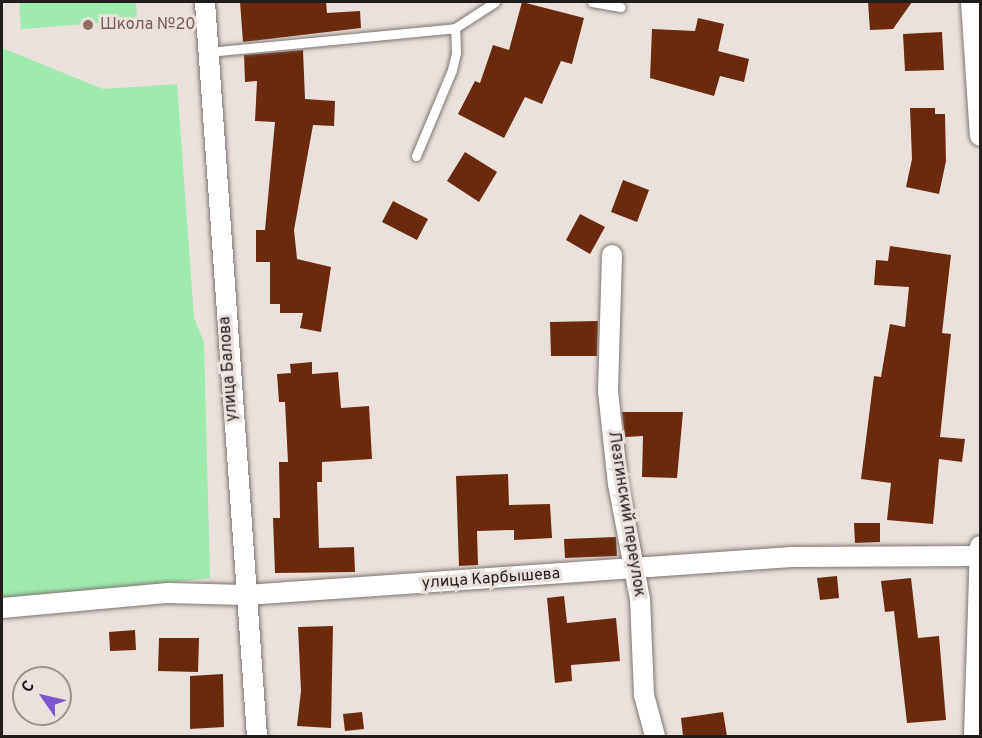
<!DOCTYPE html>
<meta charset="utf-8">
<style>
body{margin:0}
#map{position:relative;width:982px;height:738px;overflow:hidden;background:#eae1dc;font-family:Overpass,sans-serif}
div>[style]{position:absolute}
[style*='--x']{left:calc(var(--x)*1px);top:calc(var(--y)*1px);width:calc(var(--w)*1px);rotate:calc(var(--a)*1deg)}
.green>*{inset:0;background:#9feaaf}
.building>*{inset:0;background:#6b290e}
.roads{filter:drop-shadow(0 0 2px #7c7470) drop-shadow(0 0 2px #7c7470)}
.lane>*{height:9px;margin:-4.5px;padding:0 4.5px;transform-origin:4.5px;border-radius:4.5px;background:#fff}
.street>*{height:20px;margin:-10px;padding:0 10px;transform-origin:10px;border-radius:10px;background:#fff}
.dots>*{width:16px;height:16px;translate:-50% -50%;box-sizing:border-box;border:3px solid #eae1dc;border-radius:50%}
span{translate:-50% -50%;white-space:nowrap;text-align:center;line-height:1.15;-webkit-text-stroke:6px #eae1dc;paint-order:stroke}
.education-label{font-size:16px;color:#785e54}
.left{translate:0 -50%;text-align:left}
.street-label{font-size:16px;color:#201d1b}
.frame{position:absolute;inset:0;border:3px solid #201d1b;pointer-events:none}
.north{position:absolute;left:12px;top:666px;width:60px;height:60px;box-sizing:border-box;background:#eae1dc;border:2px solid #99938f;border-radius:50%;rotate:304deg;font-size:16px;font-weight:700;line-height:24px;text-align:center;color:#201d1b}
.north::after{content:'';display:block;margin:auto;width:21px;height:27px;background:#7d56cf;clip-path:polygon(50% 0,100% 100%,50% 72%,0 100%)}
</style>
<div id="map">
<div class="green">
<div style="clip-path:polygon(19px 2px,136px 2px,137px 20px,21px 29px)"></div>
<div style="clip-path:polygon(2px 48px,103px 89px,177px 84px,194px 318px,204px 342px,210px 578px,2px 601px)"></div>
</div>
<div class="building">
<div style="clip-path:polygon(240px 2px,326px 2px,327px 13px,360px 11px,361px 28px,243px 42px)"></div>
<div style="clip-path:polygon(522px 2px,584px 18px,572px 64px,561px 61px,542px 104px,525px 97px,504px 138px,458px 114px,475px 81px,480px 83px,493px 45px,509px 50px)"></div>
<div style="clip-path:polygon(868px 2px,912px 2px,893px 29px,870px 30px)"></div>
<div style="clip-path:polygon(698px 18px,724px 24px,718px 51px,749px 59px,744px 82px,720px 76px,714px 96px,650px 78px,652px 29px,695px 31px)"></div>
<div style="clip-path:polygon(942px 32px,944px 70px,905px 71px,903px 34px)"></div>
<div style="clip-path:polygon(303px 50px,305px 99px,335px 101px,334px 126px,313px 125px,294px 230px,297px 259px,331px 267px,321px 332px,300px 328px,303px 313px,280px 313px,280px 304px,270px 304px,270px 262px,256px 262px,256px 230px,265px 230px,275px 122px,255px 121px,257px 81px,245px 82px,244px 55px)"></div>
<div style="clip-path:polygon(910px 108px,935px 108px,935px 114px,945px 114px,946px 161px,939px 194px,906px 187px,912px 159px)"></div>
<div style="clip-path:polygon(465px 152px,497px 172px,479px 202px,447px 181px)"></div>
<div style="clip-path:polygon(623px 180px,649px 190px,637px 222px,611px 212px)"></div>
<div style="clip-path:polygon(393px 201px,428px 219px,417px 240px,382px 222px)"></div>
<div style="clip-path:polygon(580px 214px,605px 227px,590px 254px,566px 240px)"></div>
<div style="clip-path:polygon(890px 246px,951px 255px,942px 333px,951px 334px,940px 437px,965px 439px,962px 462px,939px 459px,933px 524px,887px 520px,891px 483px,861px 479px,874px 376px,881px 377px,890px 324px,905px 327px,909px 287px,874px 285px,876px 260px,888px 261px)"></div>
<div style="clip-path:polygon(598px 321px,597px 356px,551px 356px,550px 322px)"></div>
<div style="clip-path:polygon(312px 362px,312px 374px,338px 372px,341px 408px,369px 406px,372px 459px,322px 462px,322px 482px,317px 482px,319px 548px,354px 547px,355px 572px,275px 573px,273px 518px,280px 518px,279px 462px,288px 462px,285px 402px,279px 402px,277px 374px,291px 373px,290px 364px)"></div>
<div style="clip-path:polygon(622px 412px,683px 412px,677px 478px,642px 477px,643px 436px,625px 437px)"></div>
<div style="clip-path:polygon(508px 474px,509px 505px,550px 504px,552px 538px,514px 540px,514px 530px,477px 531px,478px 565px,459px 566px,456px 476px)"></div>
<div style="clip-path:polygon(854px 523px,880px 523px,880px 542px,855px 543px)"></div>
<div style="clip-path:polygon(616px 537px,617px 556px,565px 558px,564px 539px)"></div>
<div style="clip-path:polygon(837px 576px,839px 598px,820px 600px,817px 578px)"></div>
<div style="clip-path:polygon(911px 578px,918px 638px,939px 636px,946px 720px,907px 723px,894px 611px,885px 612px,881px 581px)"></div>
<div style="clip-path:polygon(564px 596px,567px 623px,616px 618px,620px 661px,571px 665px,572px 681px,555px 683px,547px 598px)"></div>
<div style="clip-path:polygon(333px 626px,331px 728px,297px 726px,301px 691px,298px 627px)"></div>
<div style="clip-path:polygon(135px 630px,136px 650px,110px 651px,109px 632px)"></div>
<div style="clip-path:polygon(159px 638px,199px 638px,198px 672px,158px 671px)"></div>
<div style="clip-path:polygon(223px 674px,224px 727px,190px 729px,190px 676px)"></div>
<div style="clip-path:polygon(362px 712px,364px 729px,345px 731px,343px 714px)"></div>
<div style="clip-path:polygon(723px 712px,727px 736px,683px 736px,681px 718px)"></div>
</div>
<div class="roads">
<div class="lane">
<div style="--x:592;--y:2;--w:29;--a:10"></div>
<div style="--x:208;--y:52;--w:248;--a:-5.5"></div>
<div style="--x:455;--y:28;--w:48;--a:-33"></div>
<div style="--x:416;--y:156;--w:93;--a:-67.3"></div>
<div style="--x:452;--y:70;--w:18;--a:-77"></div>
<div style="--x:456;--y:52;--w:24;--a:-92"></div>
</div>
<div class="street">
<div style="--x:205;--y:2;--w:736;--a:85.95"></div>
<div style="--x:971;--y:2;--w:134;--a:86.2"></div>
<div style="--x:612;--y:255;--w:136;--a:91.7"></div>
<div style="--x:608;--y:391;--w:94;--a:83.9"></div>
<div style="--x:618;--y:484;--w:117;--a:79.2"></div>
<div style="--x:640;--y:599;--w:96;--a:87.6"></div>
<div style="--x:644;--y:695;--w:42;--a:75"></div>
<div style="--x:2;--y:608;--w:167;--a:-5.2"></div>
<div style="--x:168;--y:593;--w:78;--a:1.5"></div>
<div style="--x:246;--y:595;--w:547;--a:-3.98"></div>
<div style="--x:792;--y:557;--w:188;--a:-0.3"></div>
<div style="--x:974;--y:736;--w:190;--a:-88.2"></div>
</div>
</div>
<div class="dots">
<div style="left:88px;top:25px;background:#8d6e63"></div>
</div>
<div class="education-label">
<span class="left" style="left:100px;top:25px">Школа №20</span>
</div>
<div class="street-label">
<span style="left:229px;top:369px;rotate:-94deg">улица Балова</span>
<span style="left:626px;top:514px;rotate:81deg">Лезгинский переулок</span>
<span style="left:491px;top:579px;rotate:-4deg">улица Карбышева</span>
</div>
<div class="frame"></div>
<div class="north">С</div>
</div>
